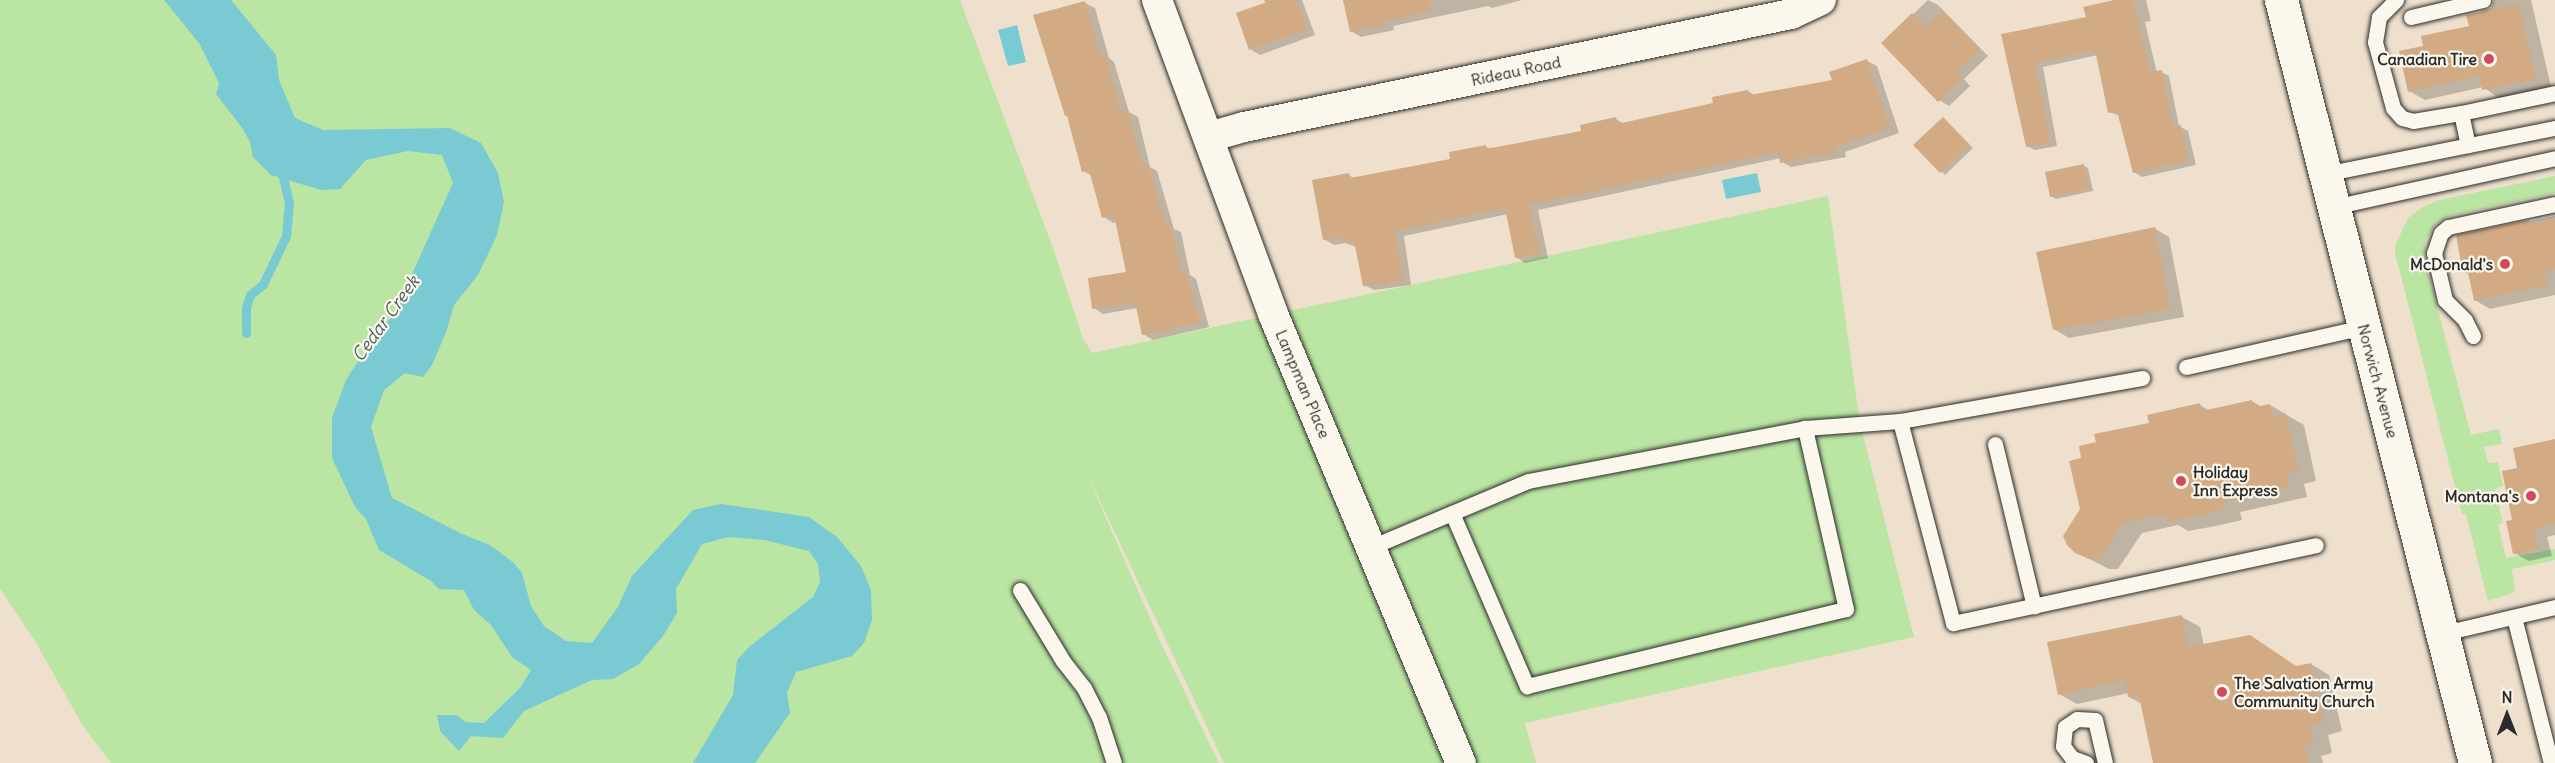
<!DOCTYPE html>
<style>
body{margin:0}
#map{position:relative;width:2555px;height:763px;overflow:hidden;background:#efe0cd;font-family:Delius,sans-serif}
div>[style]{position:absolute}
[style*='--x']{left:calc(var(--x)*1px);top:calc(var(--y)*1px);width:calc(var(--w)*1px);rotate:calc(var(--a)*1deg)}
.green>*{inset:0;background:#bae5a2}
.water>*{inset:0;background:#7acad3}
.shadow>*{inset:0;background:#0003}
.stream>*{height:9px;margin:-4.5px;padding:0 4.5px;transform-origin:4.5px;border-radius:4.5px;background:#7acad3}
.building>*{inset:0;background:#d2ab84}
.roads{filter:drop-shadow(0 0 2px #2b2b2b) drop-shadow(0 0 2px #2b2b2b)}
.service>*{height:15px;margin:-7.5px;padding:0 7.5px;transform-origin:7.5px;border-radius:7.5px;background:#fbf7ec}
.minor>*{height:30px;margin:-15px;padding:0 15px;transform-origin:15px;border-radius:15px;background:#fbf7ec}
.secondary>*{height:33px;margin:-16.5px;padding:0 16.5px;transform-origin:16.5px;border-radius:16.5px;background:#fbf7ec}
.dots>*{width:16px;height:16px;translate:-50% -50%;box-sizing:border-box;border:3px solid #fbf7ec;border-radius:50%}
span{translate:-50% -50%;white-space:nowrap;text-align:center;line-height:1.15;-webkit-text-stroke:4.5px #fbf7ec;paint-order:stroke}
.poi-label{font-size:16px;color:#2b2b2b;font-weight:700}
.right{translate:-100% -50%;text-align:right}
.left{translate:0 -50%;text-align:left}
.street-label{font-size:16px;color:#2b2b2b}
.water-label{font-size:18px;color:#435b5d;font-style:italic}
.north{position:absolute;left:2477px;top:685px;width:60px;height:60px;-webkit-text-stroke:4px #fbf7ec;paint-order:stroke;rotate:0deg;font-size:16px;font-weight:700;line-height:24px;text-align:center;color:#2b2b2b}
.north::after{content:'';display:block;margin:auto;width:21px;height:27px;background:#2b2b2b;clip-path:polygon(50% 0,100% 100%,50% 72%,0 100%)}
</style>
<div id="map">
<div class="green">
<div style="clip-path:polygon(0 0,960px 0,1054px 251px,1082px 336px,1092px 353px,1828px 196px,1860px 423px,1914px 637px,1525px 723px,1536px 763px,1224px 763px,1082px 463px,1160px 641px,1219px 763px,111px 763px,83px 726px,35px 641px,0 589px)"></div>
<div style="clip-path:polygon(2555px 176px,2555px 193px,2449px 216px,2436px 224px,2425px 241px,2425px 261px,2471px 435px,2499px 429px,2502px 444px,2484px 447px,2488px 463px,2498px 462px,2503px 486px,2495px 489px,2503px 523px,2498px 524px,2506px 558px,2555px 549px,2555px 560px,2512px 569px,2515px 592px,2488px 601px,2466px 514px,2462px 514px,2395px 253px,2395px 246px,2408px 218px,2423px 207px,2439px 200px)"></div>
</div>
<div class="water">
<div style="clip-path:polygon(164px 0,231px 0,276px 55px,279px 80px,295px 118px,323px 130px,450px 128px,481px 143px,498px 173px,504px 202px,497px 235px,478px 275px,454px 305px,447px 330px,432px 365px,423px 377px,405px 373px,384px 390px,371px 427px,392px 498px,462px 534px,490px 545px,514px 563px,522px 573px,531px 606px,544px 626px,566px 641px,592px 643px,618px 607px,632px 576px,693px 510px,721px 504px,809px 517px,837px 537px,861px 566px,871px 590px,872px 620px,864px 643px,852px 656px,796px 672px,787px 693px,790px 713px,755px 763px,693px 763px,733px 695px,737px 660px,749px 647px,813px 597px,820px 582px,818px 564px,809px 551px,764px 540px,729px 537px,702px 544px,676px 589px,677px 613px,663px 636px,639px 664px,613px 679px,592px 680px,524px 711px,503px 738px,471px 736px,459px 751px,440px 731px,437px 715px,456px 715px,466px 722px,484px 723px,520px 688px,531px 670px,512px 657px,491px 625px,474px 610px,464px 590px,439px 589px,431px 581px,379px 550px,366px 519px,355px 507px,332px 458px,332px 418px,346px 380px,371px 341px,394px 314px,453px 183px,442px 155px,408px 151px,366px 160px,340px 189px,321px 190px,271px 175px,253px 157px,250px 142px,243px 129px,216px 94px,219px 83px,199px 43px)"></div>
<div style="clip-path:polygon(1017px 25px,1026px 62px,1008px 66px,998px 30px)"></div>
<div style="clip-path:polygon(1757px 173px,1761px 192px,1726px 199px,1722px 180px)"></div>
</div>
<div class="shadow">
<div style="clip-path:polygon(1264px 0,1302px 0,1315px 35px,1260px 55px,1250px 49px,1266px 4px)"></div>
<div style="clip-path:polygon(1344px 0,1522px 0,1492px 8px,1488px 6px,1393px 26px,1394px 30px,1361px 37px,1351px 31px)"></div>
<div style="clip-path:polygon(1928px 0,1938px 5px,1988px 56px,1964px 79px,1970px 86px,1949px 106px,1939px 100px,1883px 43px)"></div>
<div style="clip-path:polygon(2121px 0,2146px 0,2151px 21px,2145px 22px,2157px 73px,2161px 72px,2169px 76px,2179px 126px,2188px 131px,2196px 165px,2142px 177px,2134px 172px,2120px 116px,2109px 112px,2098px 55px,2043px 67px,2057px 146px,2035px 150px,2027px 146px,2003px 35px,2087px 18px)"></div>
<div style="clip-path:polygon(2494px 0,2531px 0,2551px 87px,2499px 98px,2483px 87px,2425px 100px,2409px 91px,2425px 47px,2470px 27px,2468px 16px,2491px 8px)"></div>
<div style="clip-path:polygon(1085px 3px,1095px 8px,1109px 58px,1114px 62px,1129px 112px,1138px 117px,1150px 167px,1157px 171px,1174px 229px,1181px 232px,1190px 275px,1196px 279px,1209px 327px,1153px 340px,1143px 334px,1137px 308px,1103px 314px,1094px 308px,1128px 274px,1117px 222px,1113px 223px,1104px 217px,1092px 176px,1083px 171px)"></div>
<div style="clip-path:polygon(1867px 61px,1877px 66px,1899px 133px,1845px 152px,1846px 157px,1791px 167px,1782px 162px,1781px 158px,1538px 210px,1548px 258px,1525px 263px,1516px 257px,1508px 214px,1404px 236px,1411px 285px,1374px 290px,1364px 285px,1356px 247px,1345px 243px,1334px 245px,1324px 239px,1349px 175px,1355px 179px,1452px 160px,1485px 146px,1492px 150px,1583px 133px,1616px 119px,1624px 124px,1715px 104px,1748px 91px,1756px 96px,1834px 82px)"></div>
<div style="clip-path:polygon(1943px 119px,1973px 148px,1945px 175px,1916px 145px)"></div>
<div style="clip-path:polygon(2083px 165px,2088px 168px,2093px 191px,2056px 199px,2051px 196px)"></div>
<div style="clip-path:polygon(2555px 216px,2555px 295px,2490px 309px,2475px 300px,2470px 275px,2465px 272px,2457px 237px)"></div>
<div style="clip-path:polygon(2154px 228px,2169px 237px,2184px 317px,2069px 338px,2054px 329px)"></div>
<div style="clip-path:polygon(2252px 401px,2262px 407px,2270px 405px,2304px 425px,2316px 481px,2304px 484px,2307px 497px,2240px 512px,2242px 520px,2216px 526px,2188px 531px,2178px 525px,2142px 533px,2118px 569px,2109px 569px,2076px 552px,2081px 510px,2083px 459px,2098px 443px,2200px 405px,2210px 411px)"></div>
<div style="clip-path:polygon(2555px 440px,2555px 535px,2547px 537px,2552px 556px,2529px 561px,2514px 553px,2514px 521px,2519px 470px)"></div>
<div style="clip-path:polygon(2182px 617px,2200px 627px,2204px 646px,2298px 667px,2311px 664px,2329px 675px,2342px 731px,2328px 735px,2332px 753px,2321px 756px,2323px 763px,2154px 763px,2142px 704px,2129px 697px,2129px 693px,2077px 704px,2059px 694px)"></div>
</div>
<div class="stream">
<div style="--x:246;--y:333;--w:25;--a:-90"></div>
<div style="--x:246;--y:308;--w:14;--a:-73"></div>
<div style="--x:250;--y:295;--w:17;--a:-40"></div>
<div style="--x:263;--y:284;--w:53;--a:-64.4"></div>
<div style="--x:286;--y:236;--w:33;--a:-85"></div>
<div style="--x:289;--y:203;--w:36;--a:-103"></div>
</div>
<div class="building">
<div style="clip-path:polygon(1273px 0,1296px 0,1307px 30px,1249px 50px,1236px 13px)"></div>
<div style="clip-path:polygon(1343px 0,1430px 0,1431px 11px,1384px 21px,1385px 25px,1350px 32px)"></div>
<div style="clip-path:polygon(2114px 0,2133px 0,2150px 72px,2162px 70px,2173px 126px,2181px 125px,2188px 161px,2133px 173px,2117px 111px,2108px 113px,2095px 50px,2035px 63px,2050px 142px,2026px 147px,2001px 34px,2086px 17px,2083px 7px)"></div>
<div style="clip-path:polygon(1085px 1px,1100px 56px,1105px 54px,1121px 111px,1128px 110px,1142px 165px,1148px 164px,1166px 226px,1171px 225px,1181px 273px,1186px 272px,1200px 322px,1142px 335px,1135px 302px,1092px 309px,1088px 278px,1126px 272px,1114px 215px,1102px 218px,1089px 170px,1082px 172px,1067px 116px,1065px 116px,1033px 15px)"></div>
<div style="clip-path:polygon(2519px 4px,2536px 79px,2482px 90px,2479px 76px,2408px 92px,2399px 51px,2423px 46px,2421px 36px,2469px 26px,2466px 15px)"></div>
<div style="clip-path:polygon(1942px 11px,1980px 50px,1956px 73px,1962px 79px,1938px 102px,1881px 43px,1912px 13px,1926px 27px)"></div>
<div style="clip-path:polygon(1867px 59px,1890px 128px,1836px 147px,1837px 152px,1780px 163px,1778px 152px,1529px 205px,1540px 253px,1515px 258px,1505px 208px,1395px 231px,1403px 280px,1363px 286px,1354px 241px,1342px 243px,1341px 237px,1323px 240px,1312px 180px,1349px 173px,1350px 178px,1450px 159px,1449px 152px,1486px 145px,1486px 149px,1581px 131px,1580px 125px,1616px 117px,1617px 124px,1713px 103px,1712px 97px,1748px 90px,1750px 95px,1832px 80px,1829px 72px)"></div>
<div style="clip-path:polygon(1943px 117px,1970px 145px,1940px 173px,1913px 145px)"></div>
<div style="clip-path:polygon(2084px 164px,2089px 189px,2050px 197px,2045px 172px)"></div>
<div style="clip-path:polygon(2555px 219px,2555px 269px,2544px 272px,2548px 285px,2474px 301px,2468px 272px,2463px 273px,2456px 235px,2529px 220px,2530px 225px)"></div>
<div style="clip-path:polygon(2155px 227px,2170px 309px,2053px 330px,2036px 252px)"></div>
<div style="clip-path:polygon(2252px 400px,2254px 407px,2270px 404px,2273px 416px,2285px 413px,2299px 471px,2287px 474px,2289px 487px,2223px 502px,2225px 509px,2197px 516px,2168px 522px,2167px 514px,2123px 523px,2100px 559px,2089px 559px,2075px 553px,2067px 545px,2063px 536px,2080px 509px,2069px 461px,2081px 458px,2079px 446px,2096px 442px,2094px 434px,2149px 423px,2147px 415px,2200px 403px,2202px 411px)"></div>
<div style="clip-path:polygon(2555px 439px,2555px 524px,2534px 529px,2538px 549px,2513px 554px,2506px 521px,2512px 520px,2502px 471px,2517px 468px,2513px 448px)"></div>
<div style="clip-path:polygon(2182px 615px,2188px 647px,2250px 635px,2296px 666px,2311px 663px,2324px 721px,2310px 725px,2314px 743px,2304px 746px,2308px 763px,2153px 763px,2139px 696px,2128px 697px,2125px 680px,2058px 695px,2047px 642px)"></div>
</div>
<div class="roads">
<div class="service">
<div style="--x:2396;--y:0;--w:24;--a:135"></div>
<div style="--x:2379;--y:17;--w:25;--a:99"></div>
<div style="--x:2375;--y:42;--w:68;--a:74.7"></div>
<div style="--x:2393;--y:108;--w:13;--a:48"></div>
<div style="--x:2402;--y:118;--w:11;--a:15"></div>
<div style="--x:2413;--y:121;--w:49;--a:-9.5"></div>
<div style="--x:2461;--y:113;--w:33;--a:78"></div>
<div style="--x:2411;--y:17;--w:74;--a:-13.3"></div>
<div style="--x:2461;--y:113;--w:96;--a:-12"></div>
<div style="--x:2324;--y:174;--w:236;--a:-11.3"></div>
<div style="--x:2333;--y:207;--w:227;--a:-12.4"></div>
<div style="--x:2473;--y:336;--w:18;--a:-117"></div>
<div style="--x:2465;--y:320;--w:28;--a:-135"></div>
<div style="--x:2445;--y:300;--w:48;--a:-103.2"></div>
<div style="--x:2434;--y:253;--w:21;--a:-71"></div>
<div style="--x:2441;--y:233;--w:9;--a:-41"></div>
<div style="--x:2448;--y:227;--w:109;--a:-12.1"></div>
<div style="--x:2186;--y:367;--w:182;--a:-12.7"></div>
<div style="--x:1900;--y:421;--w:209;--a:75.3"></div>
<div style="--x:1953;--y:623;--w:371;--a:-12.1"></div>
<div style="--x:1995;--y:444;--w:167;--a:76.5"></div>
<div style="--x:1452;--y:513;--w:189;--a:66.6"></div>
<div style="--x:1527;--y:686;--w:328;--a:-13.6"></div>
<div style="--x:1846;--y:609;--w:186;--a:-102.8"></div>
<div style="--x:1371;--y:547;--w:170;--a:-22.8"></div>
<div style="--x:1528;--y:481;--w:282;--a:-10.8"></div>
<div style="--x:1805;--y:428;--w:95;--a:-4.2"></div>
<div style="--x:1900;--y:421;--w:246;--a:-10.1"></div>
<div style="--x:1020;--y:590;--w:83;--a:58.8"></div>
<div style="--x:1063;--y:661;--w:34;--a:52"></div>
<div style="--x:1084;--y:688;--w:33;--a:63"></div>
<div style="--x:1099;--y:717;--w:48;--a:71.9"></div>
<div style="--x:2514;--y:617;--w:151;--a:75.8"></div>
<div style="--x:2444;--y:633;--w:114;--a:-13.2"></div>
<div style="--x:2086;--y:763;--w:15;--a:-160"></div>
<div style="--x:2072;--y:758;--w:15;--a:-127"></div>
<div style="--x:2063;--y:746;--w:19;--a:-84"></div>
<div style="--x:2065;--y:727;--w:14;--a:-34"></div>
<div style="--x:2077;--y:719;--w:18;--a:3"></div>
<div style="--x:2095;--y:720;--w:44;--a:76.9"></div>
</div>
<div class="minor">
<div style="--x:1157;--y:0;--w:335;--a:69.7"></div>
<div style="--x:1273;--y:314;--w:487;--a:67.3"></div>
<div style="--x:1209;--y:137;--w:36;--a:-16"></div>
<div style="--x:1244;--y:127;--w:559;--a:-11.67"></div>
<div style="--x:1791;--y:14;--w:33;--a:-25"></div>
</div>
<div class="secondary">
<div style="--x:2281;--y:0;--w:787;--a:75.73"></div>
</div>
</div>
<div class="dots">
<div style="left:2489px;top:59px;background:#d1495b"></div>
<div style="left:2505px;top:264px;background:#d1495b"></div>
<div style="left:2181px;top:481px;background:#d1495b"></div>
<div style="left:2531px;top:496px;background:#d1495b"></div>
<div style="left:2222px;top:692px;background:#d1495b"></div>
</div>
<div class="poi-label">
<span class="right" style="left:2477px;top:59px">Canadian Tire</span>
<span class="right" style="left:2493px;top:264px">McDonald's</span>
<span class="left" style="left:2193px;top:481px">Holiday<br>Inn Express</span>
<span class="right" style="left:2519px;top:496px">Montana's</span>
<span class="left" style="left:2234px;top:692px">The Salvation Army<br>Community Church</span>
</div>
<div class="street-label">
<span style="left:1516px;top:71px;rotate:-12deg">Rideau Road</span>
<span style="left:2378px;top:381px;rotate:75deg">Norwich Avenue</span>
<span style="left:1303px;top:384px;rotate:67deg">Lampman Place</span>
</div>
<div class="water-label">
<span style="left:386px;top:319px;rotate:-54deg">Cedar Creek</span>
</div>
<div class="north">N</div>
</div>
